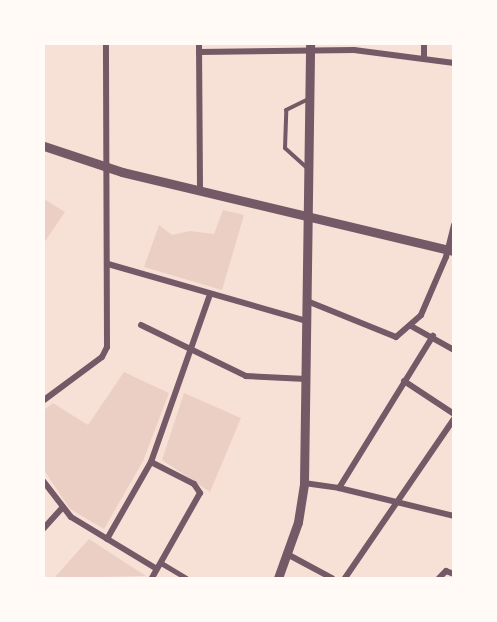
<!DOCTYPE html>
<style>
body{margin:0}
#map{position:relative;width:497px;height:622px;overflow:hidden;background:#f7e1d7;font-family:Inter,sans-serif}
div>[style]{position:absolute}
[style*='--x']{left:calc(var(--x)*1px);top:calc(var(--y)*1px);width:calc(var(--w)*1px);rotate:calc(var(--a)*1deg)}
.green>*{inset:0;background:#ebcfc5}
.service>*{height:4px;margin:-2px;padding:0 2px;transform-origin:2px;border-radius:2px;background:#755966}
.pedestrian>*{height:5px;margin:-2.5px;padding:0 2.5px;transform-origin:2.5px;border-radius:2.5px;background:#755966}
.minor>*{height:6px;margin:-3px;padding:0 3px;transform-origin:3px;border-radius:3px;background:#755966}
.tertiary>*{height:9px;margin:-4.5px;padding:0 4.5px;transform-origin:4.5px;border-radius:4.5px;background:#755966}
span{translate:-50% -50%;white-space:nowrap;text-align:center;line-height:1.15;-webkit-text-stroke:5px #fffaf5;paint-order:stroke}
.frame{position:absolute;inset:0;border:45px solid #fffaf5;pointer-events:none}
</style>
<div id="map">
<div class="green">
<div style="clip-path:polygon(44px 199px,65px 212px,44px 243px)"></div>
<div style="clip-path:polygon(223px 210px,244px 215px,222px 290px,144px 267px,159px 225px,172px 235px,190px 231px,214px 234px)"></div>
<div style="clip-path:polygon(124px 372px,169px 393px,143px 461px,104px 529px,70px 509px,44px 470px,44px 410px,53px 403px,88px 425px)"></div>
<div style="clip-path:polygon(184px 393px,241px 418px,210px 492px,162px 460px)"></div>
<div style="clip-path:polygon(89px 539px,146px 576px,54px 578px)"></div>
</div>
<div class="service">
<div style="--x:306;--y:167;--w:28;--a:-138"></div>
<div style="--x:285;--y:148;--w:38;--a:-88"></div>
<div style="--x:286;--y:110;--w:25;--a:-26"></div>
</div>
<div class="pedestrian">
<div style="--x:161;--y:563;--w:29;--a:31"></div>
</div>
<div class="minor">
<div style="--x:199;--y:44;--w:146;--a:89.6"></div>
<div style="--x:199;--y:52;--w:155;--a:-0.7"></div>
<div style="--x:354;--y:50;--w:101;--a:7.4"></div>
<div style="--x:424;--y:58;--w:14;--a:-90"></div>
<div style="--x:108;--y:264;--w:207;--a:16"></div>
<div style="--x:307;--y:301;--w:96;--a:22"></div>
<div style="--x:396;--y:337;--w:33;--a:-41"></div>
<div style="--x:421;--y:315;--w:63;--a:-66.7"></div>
<div style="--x:446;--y:257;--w:33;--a:-76"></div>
<div style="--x:141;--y:325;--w:117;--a:25.9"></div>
<div style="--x:246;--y:376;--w:60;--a:2.9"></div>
<div style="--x:411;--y:326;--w:49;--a:29.2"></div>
<div style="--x:404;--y:381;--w:60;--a:33.4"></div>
<div style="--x:44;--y:400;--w:72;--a:-36.6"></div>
<div style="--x:102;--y:357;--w:11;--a:-63"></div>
<div style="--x:107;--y:347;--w:303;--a:-90.2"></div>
<div style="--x:151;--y:462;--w:48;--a:27.1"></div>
<div style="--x:194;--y:484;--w:11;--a:56"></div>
<div style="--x:200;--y:493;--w:98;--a:119.5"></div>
<div style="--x:44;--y:482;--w:44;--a:52.4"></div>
<div style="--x:71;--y:517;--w:100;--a:31.2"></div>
<div style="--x:304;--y:483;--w:35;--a:8"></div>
<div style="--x:339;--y:488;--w:118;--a:13.7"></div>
<div style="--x:339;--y:488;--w:179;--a:-58.3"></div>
<div style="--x:44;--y:528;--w:27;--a:-48"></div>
<div style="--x:107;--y:539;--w:89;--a:-60.3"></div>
<div style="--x:151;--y:462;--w:178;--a:-70.6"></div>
<div style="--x:287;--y:554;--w:51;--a:28.1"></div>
<div style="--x:345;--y:578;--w:193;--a:-55.6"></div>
<div style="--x:439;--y:578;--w:10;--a:-45"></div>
<div style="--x:446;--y:571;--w:9;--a:21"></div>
</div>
<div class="tertiary">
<div style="--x:44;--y:146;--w:82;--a:18.4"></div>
<div style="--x:122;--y:172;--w:341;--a:13.4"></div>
<div style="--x:278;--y:578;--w:59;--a:-70.3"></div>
<div style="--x:298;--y:522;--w:39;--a:-81"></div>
<div style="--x:304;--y:483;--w:439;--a:-89.2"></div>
</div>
<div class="frame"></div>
</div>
